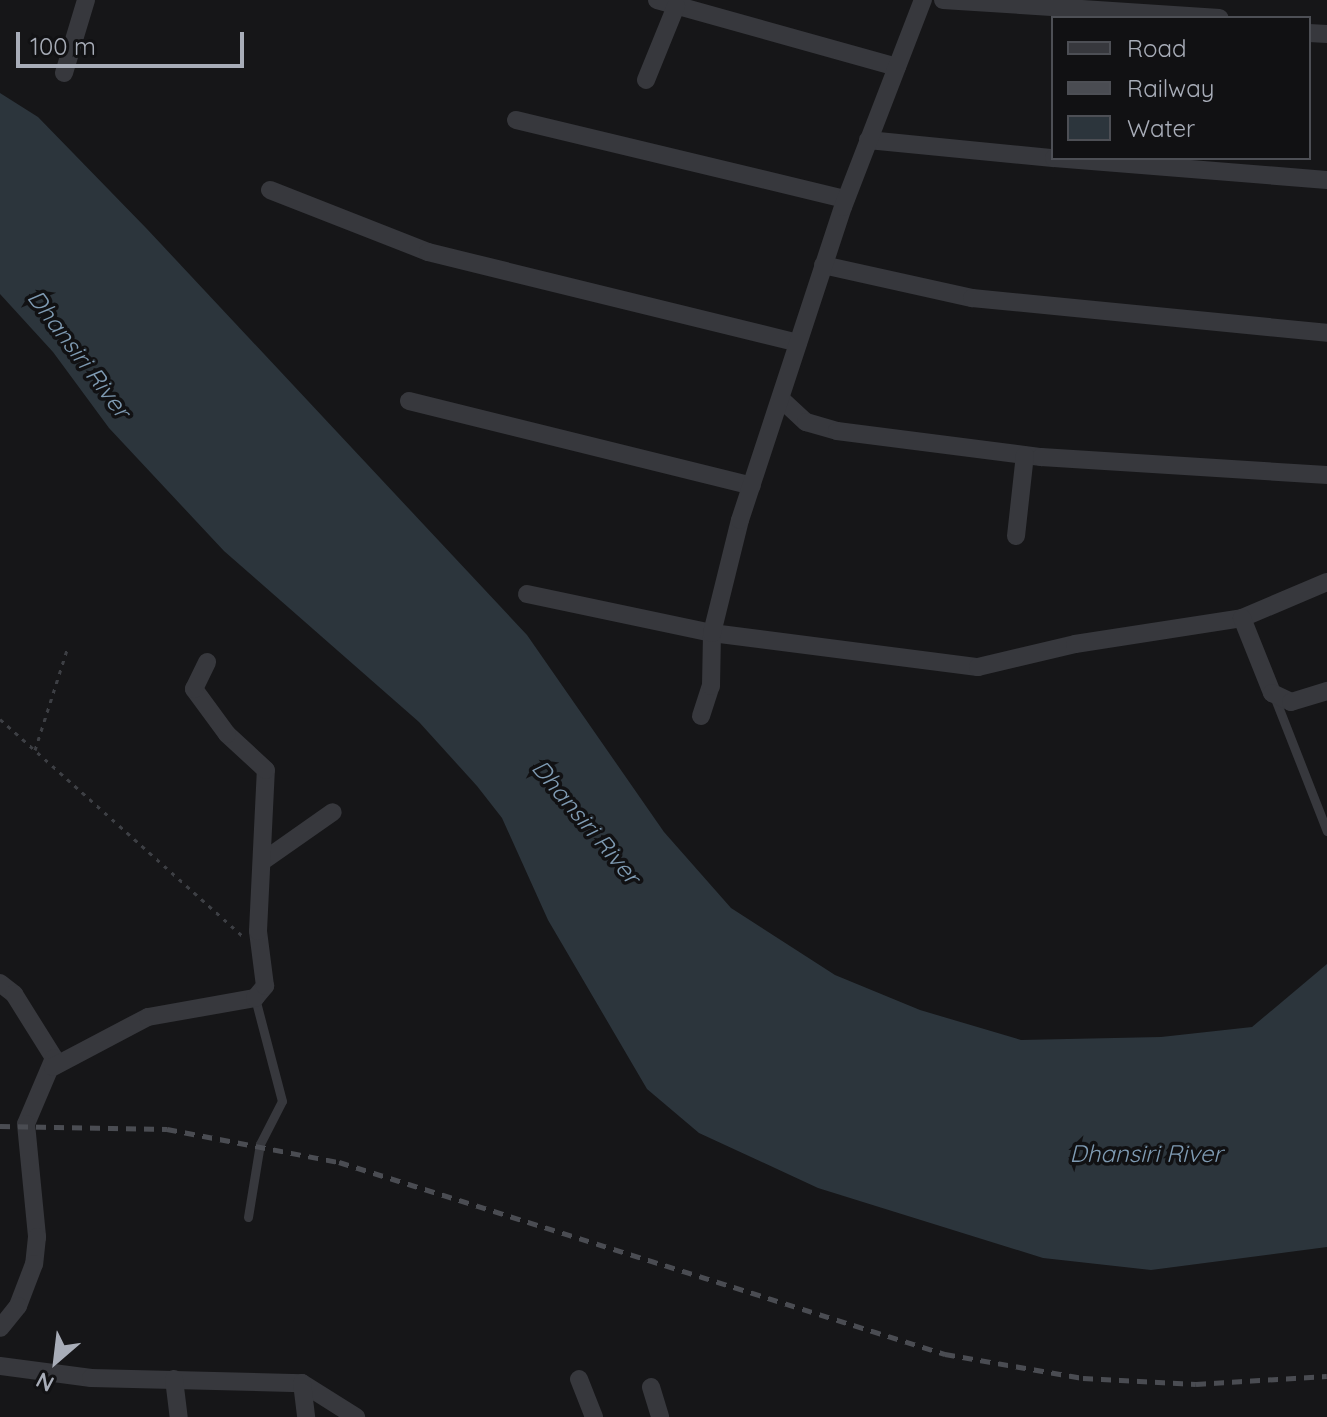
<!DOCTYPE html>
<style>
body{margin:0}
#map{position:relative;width:1327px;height:1417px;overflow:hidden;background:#161618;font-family:Quicksand,sans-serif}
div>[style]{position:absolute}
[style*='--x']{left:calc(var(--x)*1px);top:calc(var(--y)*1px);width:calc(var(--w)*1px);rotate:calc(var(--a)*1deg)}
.water>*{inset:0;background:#2c353c}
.path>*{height:3px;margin-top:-1.5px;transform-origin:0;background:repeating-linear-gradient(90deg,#3d3f44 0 4px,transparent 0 10px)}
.service>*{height:9px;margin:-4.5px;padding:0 4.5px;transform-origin:4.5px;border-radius:4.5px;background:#37383d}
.minor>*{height:18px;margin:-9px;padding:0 9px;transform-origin:9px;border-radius:9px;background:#37383d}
.rail>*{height:5px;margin-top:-2.5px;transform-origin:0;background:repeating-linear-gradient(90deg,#4a4c52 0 10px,transparent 0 18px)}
span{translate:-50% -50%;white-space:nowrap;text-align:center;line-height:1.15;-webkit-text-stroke:7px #111113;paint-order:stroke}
.water-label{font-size:24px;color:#7f9bb3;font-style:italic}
.legend{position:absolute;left:1051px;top:16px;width:260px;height:144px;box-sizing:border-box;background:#111113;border:2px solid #4d4f55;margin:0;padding:10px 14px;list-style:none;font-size:24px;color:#a8adb8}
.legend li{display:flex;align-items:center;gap:16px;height:40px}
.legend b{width:40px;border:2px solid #4d4f55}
.north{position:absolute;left:16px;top:1321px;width:80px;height:80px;-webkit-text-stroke:6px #111113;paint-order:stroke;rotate:208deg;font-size:22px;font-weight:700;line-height:32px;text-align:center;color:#a8adb8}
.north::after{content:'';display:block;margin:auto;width:28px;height:36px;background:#a8adb8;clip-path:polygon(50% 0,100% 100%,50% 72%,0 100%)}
.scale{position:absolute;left:16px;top:32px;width:228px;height:36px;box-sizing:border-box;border:4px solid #a8adb8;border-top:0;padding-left:10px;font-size:24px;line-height:28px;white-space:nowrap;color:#a8adb8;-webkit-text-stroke:6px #111113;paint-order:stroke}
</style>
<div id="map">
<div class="water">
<div style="clip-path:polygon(0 93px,38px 117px,147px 229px,527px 635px,664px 832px,731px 908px,835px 975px,920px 1010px,1021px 1040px,1161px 1037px,1252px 1027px,1327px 964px,1327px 1247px,1151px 1270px,1043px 1258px,818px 1188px,699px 1133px,647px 1089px,548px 920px,502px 818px,477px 786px,419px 722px,224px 551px,109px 428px,53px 352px,0 294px)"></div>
</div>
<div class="path">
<div style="--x:0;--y:719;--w:326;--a:41.8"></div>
<div style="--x:35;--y:750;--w:105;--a:-72.3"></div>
</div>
<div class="service">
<div style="--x:1274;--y:696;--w:145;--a:68.6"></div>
<div style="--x:248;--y:1217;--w:74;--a:-80.7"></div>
<div style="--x:260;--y:1144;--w:48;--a:-62.9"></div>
<div style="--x:282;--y:1101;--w:106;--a:-104.7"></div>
</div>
<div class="minor">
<div style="--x:657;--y:0;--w:249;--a:15.6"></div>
<div style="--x:943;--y:0;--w:277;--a:3.7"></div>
<div style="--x:1309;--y:33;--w:18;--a:3"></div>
<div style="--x:64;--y:73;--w:76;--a:-73.2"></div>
<div style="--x:646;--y:80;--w:80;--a:-67.9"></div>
<div style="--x:516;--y:120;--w:339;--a:13.5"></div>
<div style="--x:868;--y:140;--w:186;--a:5.6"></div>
<div style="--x:1054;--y:158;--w:274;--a:4.6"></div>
<div style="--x:270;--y:190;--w:170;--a:21.4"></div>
<div style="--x:428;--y:252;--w:381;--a:13.8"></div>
<div style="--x:823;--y:265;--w:153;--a:12.5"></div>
<div style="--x:972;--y:298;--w:357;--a:5.6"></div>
<div style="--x:781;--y:399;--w:34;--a:43"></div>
<div style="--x:806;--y:422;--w:32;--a:16"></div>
<div style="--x:837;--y:431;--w:206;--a:7.3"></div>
<div style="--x:1041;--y:457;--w:287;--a:3.6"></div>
<div style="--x:409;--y:401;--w:353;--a:13.9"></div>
<div style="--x:1016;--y:536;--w:81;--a:-83.7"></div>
<div style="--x:527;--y:594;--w:189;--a:11.9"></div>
<div style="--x:712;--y:633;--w:268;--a:7.3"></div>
<div style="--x:978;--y:667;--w:100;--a:-13.3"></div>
<div style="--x:1075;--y:644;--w:169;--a:-8.8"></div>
<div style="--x:1242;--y:618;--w:92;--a:-23"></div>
<div style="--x:1242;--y:618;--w:81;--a:68.2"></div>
<div style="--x:1272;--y:693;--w:21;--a:25"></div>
<div style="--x:1291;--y:702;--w:38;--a:-17"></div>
<div style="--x:701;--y:716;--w:32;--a:-72"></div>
<div style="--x:711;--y:686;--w:53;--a:-88.9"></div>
<div style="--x:712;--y:633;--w:116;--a:-76.1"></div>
<div style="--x:740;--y:520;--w:330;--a:-71.8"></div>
<div style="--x:843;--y:207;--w:222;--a:-68.9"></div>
<div style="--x:263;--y:861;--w:85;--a:-35"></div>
<div style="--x:0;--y:983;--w:18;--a:38"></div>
<div style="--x:14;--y:994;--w:75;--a:58"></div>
<div style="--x:54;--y:1058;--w:72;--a:113"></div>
<div style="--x:26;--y:1124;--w:114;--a:84.4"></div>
<div style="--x:37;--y:1237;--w:27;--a:96"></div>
<div style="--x:34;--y:1264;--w:45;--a:110.9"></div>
<div style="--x:18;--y:1306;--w:28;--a:129"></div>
<div style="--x:53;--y:1067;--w:107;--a:-27.8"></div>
<div style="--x:148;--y:1017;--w:109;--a:-10.1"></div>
<div style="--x:255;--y:998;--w:16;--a:-50"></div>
<div style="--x:265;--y:986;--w:55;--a:-97.3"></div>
<div style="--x:258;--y:931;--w:161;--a:-87.2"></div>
<div style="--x:266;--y:770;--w:53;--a:-137.3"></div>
<div style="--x:227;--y:734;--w:56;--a:-126.3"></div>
<div style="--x:194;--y:689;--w:30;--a:-64"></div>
<div style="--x:0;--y:1366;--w:92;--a:7.5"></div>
<div style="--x:91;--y:1378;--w:211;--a:1.4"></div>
<div style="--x:302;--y:1383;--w:64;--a:32.2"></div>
<div style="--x:174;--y:1379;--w:38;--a:83"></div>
<div style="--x:579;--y:1379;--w:41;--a:68.5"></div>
<div style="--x:302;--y:1383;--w:34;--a:83"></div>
<div style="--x:651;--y:1387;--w:31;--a:73"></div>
</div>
<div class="rail">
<div style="--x:0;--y:1126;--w:167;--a:1"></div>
<div style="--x:167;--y:1129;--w:175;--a:10.9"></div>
<div style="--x:339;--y:1162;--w:636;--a:17.58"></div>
<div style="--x:945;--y:1354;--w:140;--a:9.9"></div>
<div style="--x:1083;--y:1378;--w:113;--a:3"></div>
<div style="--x:1196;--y:1384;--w:131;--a:-3.5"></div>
</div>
<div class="water-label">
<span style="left:79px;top:354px;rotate:53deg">Dhansiri River</span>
<span style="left:586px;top:822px;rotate:50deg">Dhansiri River</span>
<span style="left:1146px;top:1154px">Dhansiri River</span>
</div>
<ul class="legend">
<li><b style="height:10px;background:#37383d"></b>Road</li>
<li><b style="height:10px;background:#4a4c52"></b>Railway</li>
<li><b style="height:22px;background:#2c353c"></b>Water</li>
</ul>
<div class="north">N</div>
<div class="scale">100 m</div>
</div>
